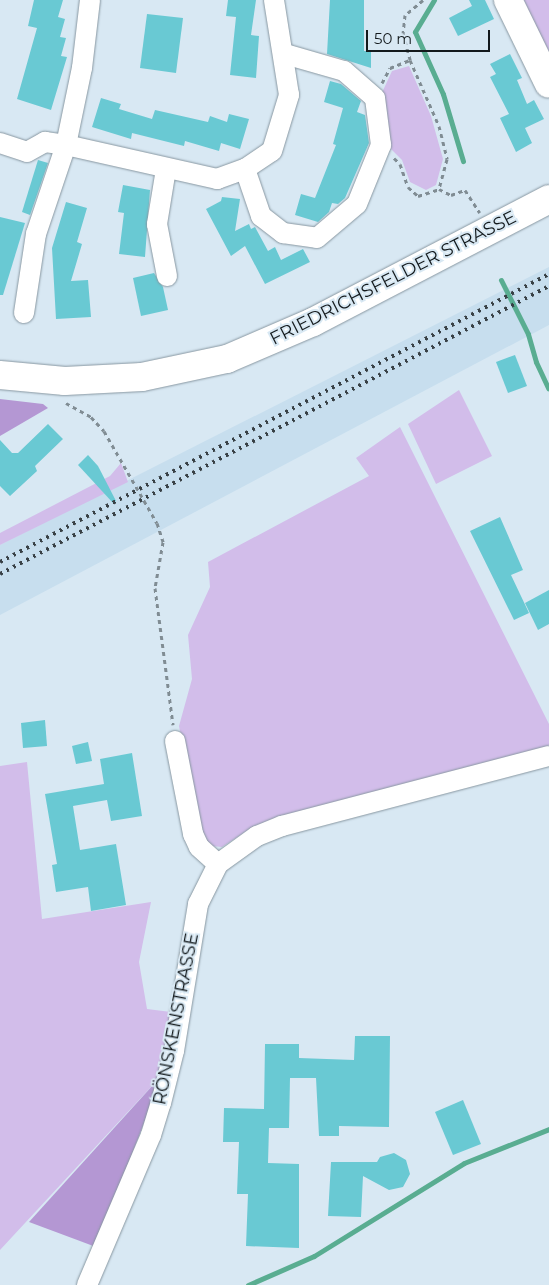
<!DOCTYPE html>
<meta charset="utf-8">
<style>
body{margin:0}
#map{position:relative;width:549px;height:1285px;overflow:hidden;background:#d8e8f3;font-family:Montserrat,sans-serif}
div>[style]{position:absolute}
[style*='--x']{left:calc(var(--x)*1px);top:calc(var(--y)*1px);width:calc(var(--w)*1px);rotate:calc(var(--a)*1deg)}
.built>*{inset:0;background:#c7deee}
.green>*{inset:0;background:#d2bdea}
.forest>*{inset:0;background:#b497d3}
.stream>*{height:5px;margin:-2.5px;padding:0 2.5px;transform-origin:2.5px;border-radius:2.5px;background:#59ad91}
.building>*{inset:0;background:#69c9d3}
.path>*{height:3px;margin-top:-1.5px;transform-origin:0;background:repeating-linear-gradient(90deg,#808c93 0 4px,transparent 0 8px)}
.roads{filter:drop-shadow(0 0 1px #8897a1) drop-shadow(0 0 1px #8897a1)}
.street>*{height:20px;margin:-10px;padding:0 10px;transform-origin:10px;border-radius:10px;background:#fff}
.secondary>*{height:28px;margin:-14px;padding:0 14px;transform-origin:14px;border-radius:14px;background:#fff}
.rail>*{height:4px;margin-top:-2px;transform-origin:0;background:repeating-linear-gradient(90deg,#384045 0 2.5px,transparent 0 7.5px)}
span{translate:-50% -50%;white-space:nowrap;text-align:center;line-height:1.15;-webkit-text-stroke:4px #d8e8f3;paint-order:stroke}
.street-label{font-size:18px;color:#13191c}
.scale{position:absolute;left:366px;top:30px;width:124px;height:22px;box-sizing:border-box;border:2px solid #13191c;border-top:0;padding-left:6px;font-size:15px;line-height:18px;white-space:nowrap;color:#13191c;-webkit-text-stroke:4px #d8e8f3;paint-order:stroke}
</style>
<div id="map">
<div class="built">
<div style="clip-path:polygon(549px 267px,549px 325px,0 615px,0 545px)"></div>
</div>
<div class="green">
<div style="clip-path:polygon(517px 0,549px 0,549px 65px)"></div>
<div style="clip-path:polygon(409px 66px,431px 116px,443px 159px,436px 185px,426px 190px,410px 182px,402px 160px,386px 144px,380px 97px,392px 71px)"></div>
<div style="clip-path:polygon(459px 390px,492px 456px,436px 484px,408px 424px)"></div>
<div style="clip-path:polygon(400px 427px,549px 724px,549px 747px,279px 818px,254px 826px,222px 847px,211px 846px,203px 840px,199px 830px,179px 726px,192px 679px,188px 635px,210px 587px,208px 562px,369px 476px,356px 458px)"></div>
<div style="clip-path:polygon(121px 463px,128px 482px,0 545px,0 533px,110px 476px)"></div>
<div style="clip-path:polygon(27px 762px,42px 919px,151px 902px,139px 962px,147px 1009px,171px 1012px,163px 1074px,0 1250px,0 766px)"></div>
</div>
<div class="forest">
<div style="clip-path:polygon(0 399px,43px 404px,48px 408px,0 436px)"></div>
<div style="clip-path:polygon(163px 1074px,96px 1247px,29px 1222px)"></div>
</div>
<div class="stream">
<div style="--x:434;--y:0;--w:37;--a:121"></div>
<div style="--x:415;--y:32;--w:68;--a:65.7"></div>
<div style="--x:443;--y:94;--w:70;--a:73.4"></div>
<div style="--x:501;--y:280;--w:60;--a:63.4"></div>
<div style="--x:528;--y:334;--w:29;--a:74"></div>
<div style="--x:536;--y:362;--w:29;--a:65"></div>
<div style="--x:248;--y:1285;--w:72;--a:-23.7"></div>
<div style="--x:314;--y:1256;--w:176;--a:-31.8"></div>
<div style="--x:464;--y:1163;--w:92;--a:-21.8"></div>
</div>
<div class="building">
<div style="clip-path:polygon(34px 0,63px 0,58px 17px,65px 19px,60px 37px,66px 38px,61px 56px,67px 57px,51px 110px,17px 99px,37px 28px,28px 26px)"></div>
<div style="clip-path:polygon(228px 0,256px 0,251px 35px,259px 36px,256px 78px,230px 75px,236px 17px,226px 16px)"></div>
<div style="clip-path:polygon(330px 0,364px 0,364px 51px,371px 51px,371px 68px,327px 54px)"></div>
<div style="clip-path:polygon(469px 0,485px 0,494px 19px,458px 36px,449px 18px,472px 6px)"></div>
<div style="clip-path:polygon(147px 14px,183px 18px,176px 73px,140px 68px)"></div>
<div style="clip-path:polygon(510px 54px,522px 78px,517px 80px,527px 104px,534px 100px,544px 119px,525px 128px,532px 143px,516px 152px,500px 118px,509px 114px,490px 77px,496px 74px,490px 64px)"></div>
<div style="clip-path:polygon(330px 81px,341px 84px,361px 101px,357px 112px,365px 115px,369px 143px,345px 198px,338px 204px,332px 203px,329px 212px,318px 222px,295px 215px,301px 194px,315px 198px,336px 145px,333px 144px,343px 108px,324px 102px)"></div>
<div style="clip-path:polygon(101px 98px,121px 104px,119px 109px,152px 119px,155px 110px,208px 122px,210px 116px,227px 122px,229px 114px,249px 119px,240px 149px,221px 143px,219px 151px,185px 141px,184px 146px,132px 133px,131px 139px,92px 127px)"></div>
<div style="clip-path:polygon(38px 160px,48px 163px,30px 215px,22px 212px)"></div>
<div style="clip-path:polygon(123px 185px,150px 190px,145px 257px,119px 254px,124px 213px,118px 212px)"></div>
<div style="clip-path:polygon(222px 197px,240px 199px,235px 231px,249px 224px,251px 229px,255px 227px,268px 251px,275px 247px,281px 260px,303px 249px,310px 262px,265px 284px,245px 246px,231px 256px,206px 209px,221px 201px)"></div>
<div style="clip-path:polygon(66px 202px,87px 208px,77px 242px,82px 244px,71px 281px,88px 280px,91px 317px,56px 319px,52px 248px)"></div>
<div style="clip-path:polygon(0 217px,25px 223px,3px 295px,0 295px)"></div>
<div style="clip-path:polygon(154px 273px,163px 287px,168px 310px,141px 316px,133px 278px)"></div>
<div style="clip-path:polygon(515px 355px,527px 386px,508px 393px,496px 362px)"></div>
<div style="clip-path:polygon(48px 424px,63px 439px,35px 466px,37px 471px,10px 496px,0 486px,0 440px,12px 453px,18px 453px)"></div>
<div style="clip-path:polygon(88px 455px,98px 466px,116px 501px,113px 503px,78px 465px)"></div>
<div style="clip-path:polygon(500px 517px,523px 570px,511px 575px,529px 613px,514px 620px,470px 531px)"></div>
<div style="clip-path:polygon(549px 590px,549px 624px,538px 630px,525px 603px)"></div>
<div style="clip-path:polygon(45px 720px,47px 746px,23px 748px,21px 723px)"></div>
<div style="clip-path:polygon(88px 742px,92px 761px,76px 764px,72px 746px)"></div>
<div style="clip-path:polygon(132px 753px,142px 816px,111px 821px,107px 800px,73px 806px,80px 850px,116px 844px,126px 905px,91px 911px,88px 887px,56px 892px,52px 865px,57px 864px,45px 794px,104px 784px,100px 759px)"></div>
<div style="clip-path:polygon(355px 1036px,390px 1036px,389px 1127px,339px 1126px,339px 1136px,319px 1136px,316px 1078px,290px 1078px,289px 1128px,269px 1128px,268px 1163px,299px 1164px,299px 1248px,246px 1246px,248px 1194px,237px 1194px,239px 1142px,223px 1142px,224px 1108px,264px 1109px,265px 1044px,299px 1044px,299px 1058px,354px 1060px)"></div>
<div style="clip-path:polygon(463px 1100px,481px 1144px,453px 1155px,435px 1112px)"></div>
<div style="clip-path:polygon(394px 1153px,406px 1160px,410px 1174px,403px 1187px,389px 1190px,363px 1176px,361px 1217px,328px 1216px,331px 1162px,377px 1162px,380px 1157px)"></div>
</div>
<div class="path">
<div style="--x:423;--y:0;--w:23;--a:140"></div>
<div style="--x:405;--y:15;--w:18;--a:96"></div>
<div style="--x:403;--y:33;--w:28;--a:75"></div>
<div style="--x:410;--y:60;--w:72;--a:66.3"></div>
<div style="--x:439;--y:126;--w:34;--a:76"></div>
<div style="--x:447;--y:159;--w:31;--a:105"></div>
<div style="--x:439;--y:189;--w:13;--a:27"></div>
<div style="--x:451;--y:195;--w:15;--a:-20"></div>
<div style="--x:465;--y:190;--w:27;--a:57"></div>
<div style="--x:382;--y:83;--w:17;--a:-62"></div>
<div style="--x:390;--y:68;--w:22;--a:-22"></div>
<div style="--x:394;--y:158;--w:8;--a:45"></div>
<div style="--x:400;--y:164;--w:24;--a:71"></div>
<div style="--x:408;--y:187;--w:13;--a:42"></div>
<div style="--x:418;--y:196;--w:22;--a:-18"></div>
<div style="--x:66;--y:403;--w:29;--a:29"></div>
<div style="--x:91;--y:417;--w:19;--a:47"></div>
<div style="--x:104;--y:431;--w:106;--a:60.1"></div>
<div style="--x:157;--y:523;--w:20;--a:72"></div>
<div style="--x:163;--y:542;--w:47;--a:99.9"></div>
<div style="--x:155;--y:588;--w:138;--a:82.5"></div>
</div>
<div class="roads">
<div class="street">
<div style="--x:0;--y:143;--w:28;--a:18"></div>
<div style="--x:27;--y:152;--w:21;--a:-29"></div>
<div style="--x:45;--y:142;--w:21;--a:8"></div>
<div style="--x:66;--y:145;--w:155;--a:12.7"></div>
<div style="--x:217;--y:179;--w:30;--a:-20"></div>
<div style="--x:245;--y:169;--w:32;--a:-34"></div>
<div style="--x:272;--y:151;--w:59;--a:-73.1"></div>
<div style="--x:289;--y:95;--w:96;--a:-99"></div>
<div style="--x:166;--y:169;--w:56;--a:99.3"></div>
<div style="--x:157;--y:224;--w:53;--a:79.1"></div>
<div style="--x:245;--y:169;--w:50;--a:71.2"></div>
<div style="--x:261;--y:216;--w:28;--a:38"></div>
<div style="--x:283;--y:233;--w:34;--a:8"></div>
<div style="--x:317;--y:238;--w:52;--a:-40.4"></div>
<div style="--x:357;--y:204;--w:64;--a:-67.9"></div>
<div style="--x:381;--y:145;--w:47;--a:-97.3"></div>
<div style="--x:375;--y:98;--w:41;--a:-138.9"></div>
<div style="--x:344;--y:71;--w:61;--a:-163.9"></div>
<div style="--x:24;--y:313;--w:80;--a:-81.4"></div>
<div style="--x:36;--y:234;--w:94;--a:-71.4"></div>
<div style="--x:66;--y:145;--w:79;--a:-78.3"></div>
<div style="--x:82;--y:68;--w:68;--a:-83.3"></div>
<div style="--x:175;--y:741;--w:95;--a:79"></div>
<div style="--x:193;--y:834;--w:14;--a:65"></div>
<div style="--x:199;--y:847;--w:25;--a:42"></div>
<div style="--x:87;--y:1285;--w:163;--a:-66.9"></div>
<div style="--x:151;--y:1135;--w:34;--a:-73"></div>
<div style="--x:161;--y:1103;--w:54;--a:-76"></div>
<div style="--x:174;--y:1051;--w:149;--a:-80.7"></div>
<div style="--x:198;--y:904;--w:45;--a:-63.4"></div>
<div style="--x:218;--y:864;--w:48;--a:-35.7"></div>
<div style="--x:257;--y:836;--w:27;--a:-22"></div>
<div style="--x:282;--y:826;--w:276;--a:-14.7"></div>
</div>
<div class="secondary">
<div style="--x:508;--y:0;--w:93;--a:64"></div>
<div style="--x:0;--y:375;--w:65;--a:5.3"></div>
<div style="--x:65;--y:381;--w:77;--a:-3"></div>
<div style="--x:142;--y:377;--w:87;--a:-12"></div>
<div style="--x:227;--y:359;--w:94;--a:-23.3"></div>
<div style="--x:313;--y:322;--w:266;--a:-27.5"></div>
</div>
</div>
<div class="rail">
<div style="--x:0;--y:562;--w:620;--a:-27.68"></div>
<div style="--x:0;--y:574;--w:620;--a:-27.68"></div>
</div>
<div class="street-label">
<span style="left:393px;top:278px;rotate:-27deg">FRIEDRICHSFELDER STRASSE</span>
<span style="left:176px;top:1019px;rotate:-79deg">RÖNSKENSTRASSE</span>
</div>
<div class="scale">50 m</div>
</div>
